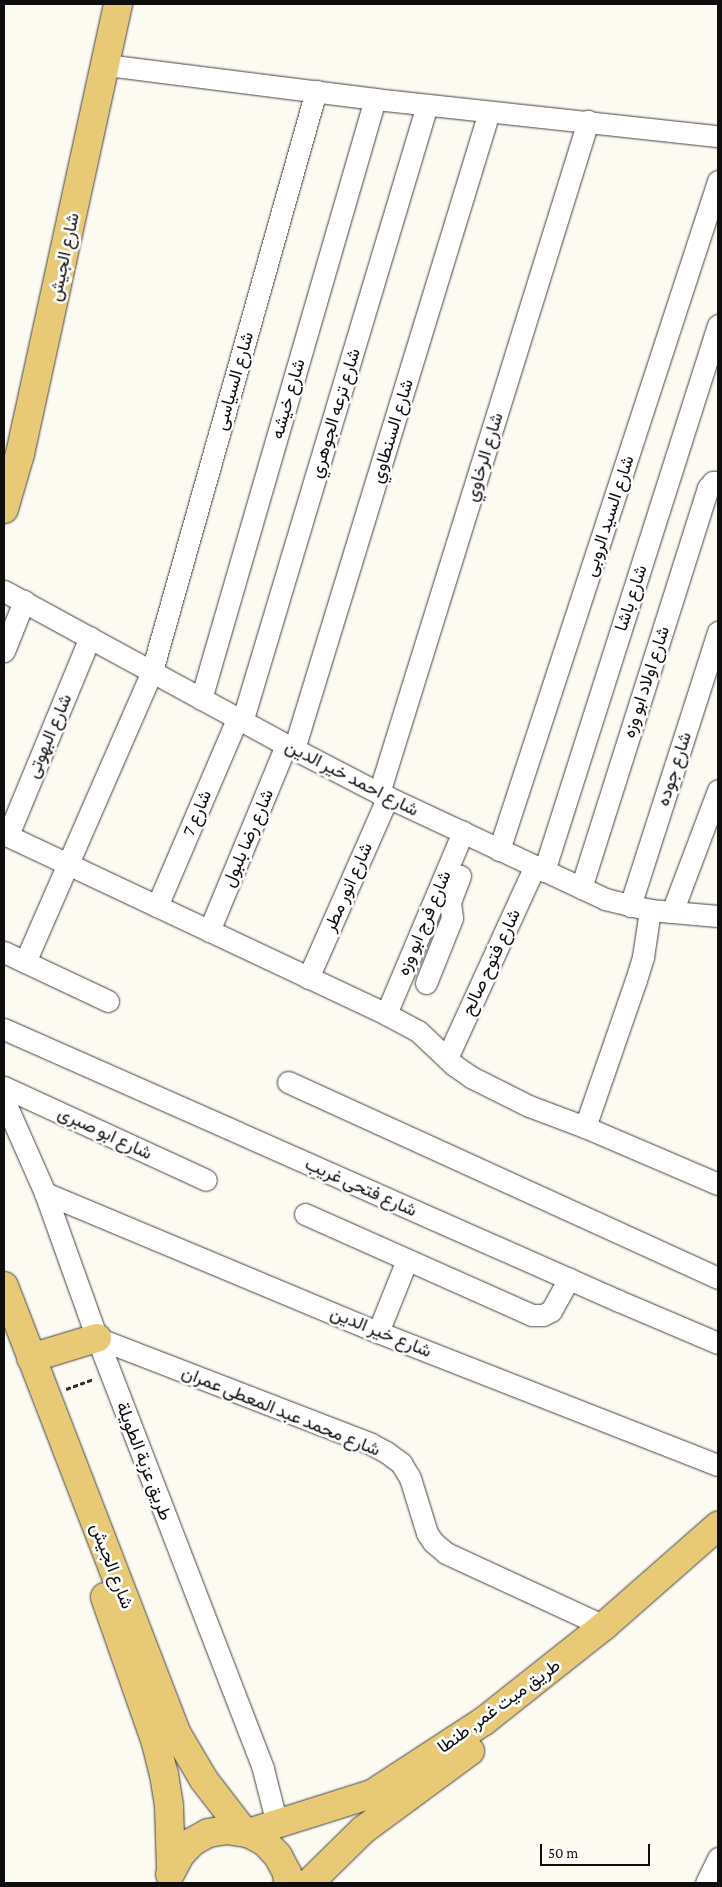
<!DOCTYPE html>
<meta charset="utf-8">
<style>
body{margin:0}
#map{position:relative;width:722px;height:1887px;overflow:hidden;background:#fdfbf1;font-family:"Crimson Pro",Vazirmatn,serif}
div>[style]{position:absolute}
[style*='--x']{left:calc(var(--x)*1px);top:calc(var(--y)*1px);width:calc(var(--w)*1px);rotate:calc(var(--a)*1deg)}
.path>*{height:2.5px;margin-top:-1.25px;transform-origin:0;background:repeating-linear-gradient(90deg,#303030 0 5px,transparent 0 7.5px)}
.roads{filter:drop-shadow(0 0 1px #414141) drop-shadow(0 0 1px #414141)}
.minor>*{height:21px;margin:-10.5px;padding:0 10.5px;transform-origin:10.5px;border-radius:10.5px;background:#fff}
.major>*{height:28px;margin:-14px;padding:0 14px;transform-origin:14px;border-radius:14px;background:#e8ca76}
span{translate:-50% -50%;white-space:nowrap;text-align:center;line-height:1.15;-webkit-text-stroke:5px #fff;paint-order:stroke}
.street-label{font-size:18px;color:#0e0e0e}
.frame{position:absolute;inset:0;border:5px solid #0e0e0e;pointer-events:none}
.scale{position:absolute;left:540px;top:1844px;width:110px;height:22px;box-sizing:border-box;border:2px solid #0e0e0e;border-top:0;padding-left:6px;font-size:15px;line-height:18px;white-space:nowrap;color:#0e0e0e;-webkit-text-stroke:4px #fff;paint-order:stroke}
</style>
<div id="map">
<div class="path">
<div style="--x:66;--y:1389;--w:29;--a:-20"></div>
</div>
<div class="roads">
<div class="minor">
<div style="--x:106;--y:65;--w:271;--a:7.2"></div>
<div style="--x:375;--y:99;--w:345;--a:6.2"></div>
<div style="--x:4;--y:591;--w:330;--a:28.6"></div>
<div style="--x:294;--y:749;--w:96;--a:27.4"></div>
<div style="--x:379;--y:793;--w:250;--a:25.1"></div>
<div style="--x:605;--y:899;--w:46;--a:13.7"></div>
<div style="--x:650;--y:910;--w:68;--a:5"></div>
<div style="--x:4;--y:651;--w:54;--a:-68.2"></div>
<div style="--x:201;--y:699;--w:625;--a:-73.83"></div>
<div style="--x:242;--y:722;--w:644;--a:-73.31"></div>
<div style="--x:294;--y:749;--w:666;--a:-72.98"></div>
<div style="--x:379;--y:793;--w:704;--a:-72.72"></div>
<div style="--x:4;--y:834;--w:422;--a:25.2"></div>
<div style="--x:386;--y:1014;--w:36;--a:28"></div>
<div style="--x:418;--y:1031;--w:50;--a:43.4"></div>
<div style="--x:454;--y:1065;--w:21;--a:35"></div>
<div style="--x:471;--y:1077;--w:65;--a:26.6"></div>
<div style="--x:529;--y:1106;--w:60;--a:20.6"></div>
<div style="--x:585;--y:1127;--w:145;--a:23.2"></div>
<div style="--x:8;--y:835;--w:214;--a:-67.5"></div>
<div style="--x:499;--y:850;--w:704;--a:-71.87"></div>
<div style="--x:544;--y:871;--w:573;--a:-72.32"></div>
<div style="--x:581;--y:888;--w:420;--a:-72.4"></div>
<div style="--x:708;--y:488;--w:8;--a:-50"></div>
<div style="--x:713;--y:482;--w:5;--a:0"></div>
<div style="--x:157;--y:906;--w:203;--a:-66.8"></div>
<div style="--x:630;--y:906;--w:288;--a:-72.2"></div>
<div style="--x:672;--y:912;--w:130;--a:-69.3"></div>
<div style="--x:209;--y:931;--w:201;--a:-67.5"></div>
<div style="--x:4;--y:952;--w:115;--a:25.2"></div>
<div style="--x:25;--y:962;--w:318;--a:-66.4"></div>
<div style="--x:152;--y:671;--w:603;--a:-74.21"></div>
<div style="--x:308;--y:978;--w:198;--a:-66.2"></div>
<div style="--x:426;--y:983;--w:70;--a:-68.2"></div>
<div style="--x:452;--y:918;--w:16;--a:-97"></div>
<div style="--x:450;--y:902;--w:28;--a:-69"></div>
<div style="--x:386;--y:1014;--w:198;--a:-67.1"></div>
<div style="--x:4;--y:1029;--w:672;--a:23.86"></div>
<div style="--x:619;--y:1301;--w:108;--a:23"></div>
<div style="--x:447;--y:1058;--w:211;--a:-65.4"></div>
<div style="--x:288;--y:1082;--w:473;--a:24.5"></div>
<div style="--x:4;--y:1087;--w:222;--a:24.7"></div>
<div style="--x:4;--y:1100;--w:102;--a:66.2"></div>
<div style="--x:45;--y:1193;--w:154;--a:70.3"></div>
<div style="--x:97;--y:1338;--w:462;--a:68.9"></div>
<div style="--x:263;--y:1769;--w:57;--a:75.7"></div>
<div style="--x:585;--y:1127;--w:156;--a:-70.9"></div>
<div style="--x:636;--y:980;--w:24;--a:-73"></div>
<div style="--x:643;--y:957;--w:48;--a:-81.5"></div>
<div style="--x:45;--y:1193;--w:361;--a:22.7"></div>
<div style="--x:378;--y:1332;--w:365;--a:21.4"></div>
<div style="--x:305;--y:1214;--w:248;--a:24"></div>
<div style="--x:532;--y:1315;--w:11;--a:0"></div>
<div style="--x:543;--y:1315;--w:9;--a:-27"></div>
<div style="--x:551;--y:1311;--w:37;--a:-61"></div>
<div style="--x:378;--y:1332;--w:78;--a:-68.1"></div>
<div style="--x:97;--y:1338;--w:294;--a:21.1"></div>
<div style="--x:371;--y:1444;--w:17;--a:28"></div>
<div style="--x:386;--y:1452;--w:19;--a:36"></div>
<div style="--x:401;--y:1463;--w:17;--a:59"></div>
<div style="--x:410;--y:1478;--w:58;--a:72.8"></div>
<div style="--x:427;--y:1533;--w:11;--a:56"></div>
<div style="--x:433;--y:1542;--w:17;--a:40"></div>
<div style="--x:446;--y:1553;--w:174;--a:24.8"></div>
<div style="--x:706;--y:1883;--w:28;--a:-64"></div>
</div>
<div class="major">
<div style="--x:4;--y:509;--w:57;--a:-73.8"></div>
<div style="--x:20;--y:454;--w:461;--a:-77.7"></div>
<div style="--x:4;--y:1286;--w:482;--a:68.9"></div>
<div style="--x:178;--y:1736;--w:51;--a:59.4"></div>
<div style="--x:204;--y:1780;--w:66;--a:52.4"></div>
<div style="--x:31;--y:1358;--w:69;--a:-16.9"></div>
<div style="--x:105;--y:1597;--w:155;--a:70.7"></div>
<div style="--x:156;--y:1743;--w:32;--a:76"></div>
<div style="--x:164;--y:1774;--w:32;--a:81"></div>
<div style="--x:169;--y:1806;--w:64;--a:88.2"></div>
<div style="--x:248;--y:1833;--w:130;--a:-17.5"></div>
<div style="--x:372;--y:1794;--w:134;--a:-33.1"></div>
<div style="--x:484;--y:1721;--w:153;--a:-38.4"></div>
<div style="--x:604;--y:1626;--w:152;--a:-41.3"></div>
<div style="--x:170;--y:1874;--w:21;--a:-62"></div>
<div style="--x:180;--y:1855;--w:18;--a:-47"></div>
<div style="--x:192;--y:1842;--w:18;--a:-29"></div>
<div style="--x:208;--y:1833;--w:18;--a:-9"></div>
<div style="--x:226;--y:1830;--w:22;--a:8"></div>
<div style="--x:248;--y:1833;--w:19;--a:28"></div>
<div style="--x:265;--y:1842;--w:19;--a:47"></div>
<div style="--x:278;--y:1856;--w:19;--a:62"></div>
<div style="--x:287;--y:1873;--w:10;--a:84"></div>
<div style="--x:309;--y:1883;--w:76;--a:-44.5"></div>
<div style="--x:363;--y:1830;--w:133;--a:-36.4"></div>
</div>
</div>
<div class="street-label">
<span style="left:64px;top:257px;rotate:-78deg">شارع الجيش</span>
<span style="left:234px;top:381px;rotate:-74deg">شارع السياسى</span>
<span style="left:288px;top:399px;rotate:-74deg">شارع خيشه</span>
<span style="left:335px;top:413px;rotate:-73deg">شارع ترعه الجوهري</span>
<span style="left:392px;top:431px;rotate:-73deg">شارع السنطاوي</span>
<span style="left:484px;top:457px;rotate:-73deg">شارع الرخاوي</span>
<span style="left:609px;top:516px;rotate:-72deg">شارع السيد الروبى</span>
<span style="left:631px;top:598px;rotate:-72deg">شارع باشا</span>
<span style="left:646px;top:682px;rotate:-72deg">شارع اولاد ابو وزه</span>
<span style="left:49px;top:736px;rotate:-67deg">شارع البهوتى</span>
<span style="left:674px;top:769px;rotate:-72deg">شارع جوده</span>
<span style="left:352px;top:778px;rotate:27deg">شارع احمد خير الدين</span>
<span style="left:197px;top:813px;rotate:-67deg">شارع 7</span>
<span style="left:248px;top:838px;rotate:-67deg">شارع رضا بلبول</span>
<span style="left:348px;top:887px;rotate:-66deg">شارع انور مطر</span>
<span style="left:424px;top:923px;rotate:-67deg">شارع فرج ابو وزه</span>
<span style="left:491px;top:962px;rotate:-65deg">شارع فتوح صالح</span>
<span style="left:105px;top:1133px;rotate:25deg">شارع ابو صبرى</span>
<span style="left:361px;top:1187px;rotate:24deg">شارع فتحى غريب</span>
<span style="left:381px;top:1332px;rotate:22deg">شارع خير الدين</span>
<span style="left:281px;top:1411px;rotate:22deg">شارع محمد عبد المعطى عمران</span>
<span style="left:144px;top:1461px;rotate:69deg">طريق عزبة الطويلة</span>
<span style="left:112px;top:1566px;rotate:69deg">شارع الجيش</span>
<span style="left:499px;top:1706px;rotate:-36deg">طريق ميت غمر, طنطا</span>
</div>
<div class="frame"></div>
<div class="scale">50 m</div>
</div>
